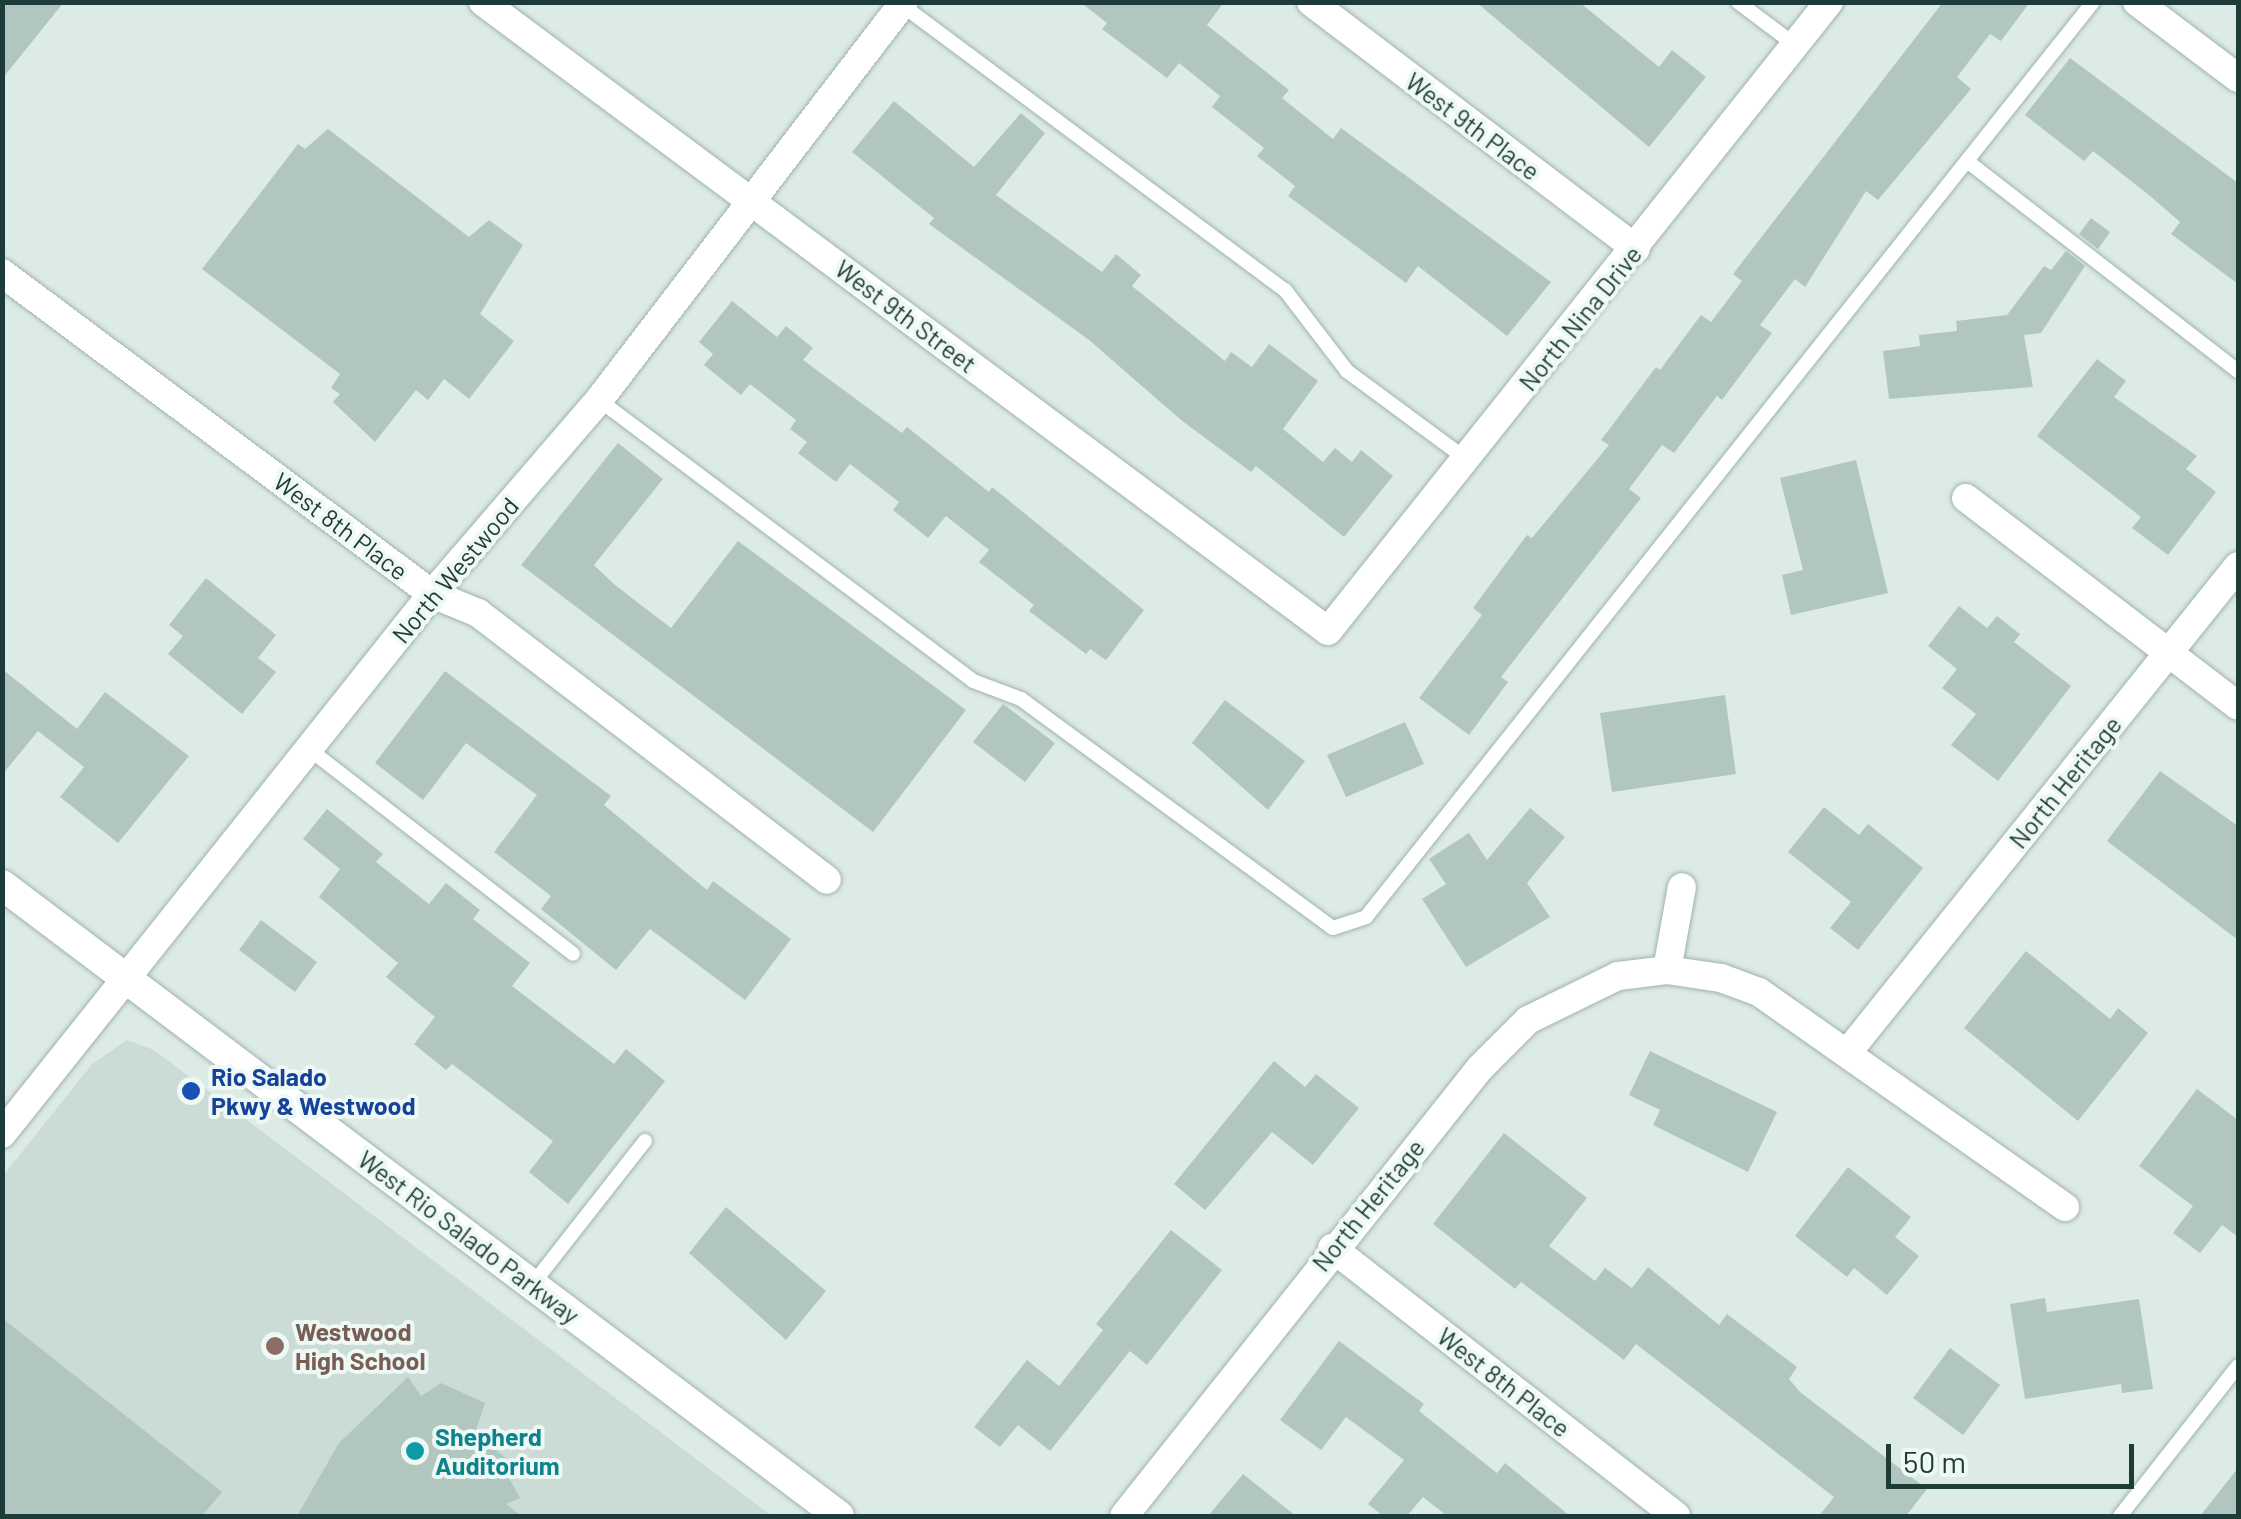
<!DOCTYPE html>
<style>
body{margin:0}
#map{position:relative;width:2241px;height:1519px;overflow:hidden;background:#ddebe6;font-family:Barlow,sans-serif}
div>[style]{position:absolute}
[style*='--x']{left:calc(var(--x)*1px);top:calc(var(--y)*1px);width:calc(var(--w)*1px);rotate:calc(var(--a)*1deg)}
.built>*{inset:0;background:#cbdbd5}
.building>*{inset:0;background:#b2c6c0}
.roads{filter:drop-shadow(0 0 2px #a0b3ae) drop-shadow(0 0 2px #a0b3ae)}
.lane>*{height:14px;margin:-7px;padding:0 7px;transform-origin:7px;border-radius:7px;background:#fff}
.street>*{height:28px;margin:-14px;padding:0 14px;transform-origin:14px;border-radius:14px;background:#fff}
.secondary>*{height:30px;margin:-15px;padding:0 15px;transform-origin:15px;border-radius:15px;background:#fff}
.dots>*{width:28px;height:28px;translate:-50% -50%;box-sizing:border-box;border:5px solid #eef8f4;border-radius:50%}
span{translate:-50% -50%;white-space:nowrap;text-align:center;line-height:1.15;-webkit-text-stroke:8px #eef8f4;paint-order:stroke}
.street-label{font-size:25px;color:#1d3c37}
.transit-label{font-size:25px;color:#164399;font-weight:700}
.left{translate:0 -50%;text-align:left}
.education-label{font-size:25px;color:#785e54;font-weight:700}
.culture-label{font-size:25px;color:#0d838f;font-weight:700}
.frame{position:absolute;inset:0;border:5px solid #1d3c37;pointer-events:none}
.scale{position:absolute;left:1886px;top:1444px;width:248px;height:45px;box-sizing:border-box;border:5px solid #1d3c37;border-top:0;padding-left:12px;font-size:30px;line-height:35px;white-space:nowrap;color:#1d3c37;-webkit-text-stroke:8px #eef8f4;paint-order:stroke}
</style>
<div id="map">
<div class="built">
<div style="clip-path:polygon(127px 1040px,154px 1050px,772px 1516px,3px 1516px,2px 1177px,92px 1064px)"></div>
</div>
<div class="building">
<div style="clip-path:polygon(2px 2px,64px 2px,2px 79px)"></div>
<div style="clip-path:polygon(1080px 2px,1224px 2px,1207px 25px,1289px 90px,1282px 98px,1333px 139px,1341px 128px,1551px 282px,1507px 336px,1418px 266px,1406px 283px,1288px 196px,1295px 186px,1257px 156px,1264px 148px,1212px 107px,1220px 96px,1179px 63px,1167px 78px,1102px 29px,1107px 23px)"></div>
<div style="clip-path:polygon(1476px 2px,1579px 2px,1659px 67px,1672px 50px,1706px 77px,1649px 147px)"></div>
<div style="clip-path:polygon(1943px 2px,2030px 2px,2001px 41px,1990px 34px,1957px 77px,1971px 89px,1878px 200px,1866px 191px,1805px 287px,1795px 279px,1760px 325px,1772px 333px,1722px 400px,1717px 396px,1674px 453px,1662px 445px,1629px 489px,1641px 498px,1501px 677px,1508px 682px,1469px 735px,1419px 698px,1482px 615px,1473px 608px,1527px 535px,1532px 538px,1609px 445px,1601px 440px,1656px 367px,1660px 370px,1701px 315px,1711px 322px,1742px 281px,1733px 274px)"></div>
<div style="clip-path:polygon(2070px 58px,2238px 183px,2238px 284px,2171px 234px,2180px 222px,2149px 195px,2093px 151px,2084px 161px,2025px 115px)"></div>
<div style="clip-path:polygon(894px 101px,974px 167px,1021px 113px,1045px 133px,996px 195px,1102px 272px,1116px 254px,1141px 275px,1132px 286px,1225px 361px,1231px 352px,1252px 367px,1269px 344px,1318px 381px,1283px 429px,1323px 462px,1335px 448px,1352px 462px,1361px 450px,1393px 476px,1344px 537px,1256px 466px,1251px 472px,1181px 420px,1089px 340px,929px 224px,934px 218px,852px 152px)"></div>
<div style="clip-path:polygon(328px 129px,469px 237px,489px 220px,523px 245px,480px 314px,514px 341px,469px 399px,444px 379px,428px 400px,416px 390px,375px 442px,333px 402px,340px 394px,331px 388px,340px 374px,202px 269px,298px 144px,305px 149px)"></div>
<div style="clip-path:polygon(2091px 218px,2110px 232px,2098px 249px,2079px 234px)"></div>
<div style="clip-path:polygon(2066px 251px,2085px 266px,2041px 333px,2024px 335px,2033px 387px,1889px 399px,1883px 351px,1920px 346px,1919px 335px,1957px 331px,1956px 321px,2007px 315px,2044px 266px,2051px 270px)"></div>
<div style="clip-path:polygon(732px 301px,777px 337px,786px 326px,813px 348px,803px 360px,902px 433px,907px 427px,989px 492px,992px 487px,1144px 610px,1106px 660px,1090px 649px,1086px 654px,1029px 611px,1034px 605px,979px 562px,989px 550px,946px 516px,928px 538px,893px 510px,899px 502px,850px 464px,836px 482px,798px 453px,807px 442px,790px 429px,796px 420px,750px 384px,741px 395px,704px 365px,713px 354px,699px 342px)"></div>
<div style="clip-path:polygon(2097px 359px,2126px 381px,2114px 397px,2197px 456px,2186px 469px,2216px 492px,2168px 555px,2132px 528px,2141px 517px,2037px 436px)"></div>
<div style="clip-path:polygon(618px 443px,663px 479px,594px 565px,615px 585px,671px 628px,738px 541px,966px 710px,873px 832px,521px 565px)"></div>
<div style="clip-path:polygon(1856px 460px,1888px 593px,1791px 615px,1782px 575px,1803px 570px,1780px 478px)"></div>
<div style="clip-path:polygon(206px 578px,276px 635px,258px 658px,276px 672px,242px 714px,168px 654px,183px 636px,169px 625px)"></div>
<div style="clip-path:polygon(1959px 606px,1987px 628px,1997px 616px,2020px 634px,2014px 642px,2071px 686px,1998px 781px,1951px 745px,1976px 714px,1942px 688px,1957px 669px,1928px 646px)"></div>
<div style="clip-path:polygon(2px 669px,77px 729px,105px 692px,189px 756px,118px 843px,60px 797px,84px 767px,38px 731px,2px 775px)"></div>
<div style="clip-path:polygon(445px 671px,611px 796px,604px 805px,707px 890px,713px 881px,791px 939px,745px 1000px,650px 929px,616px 970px,541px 909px,551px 896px,494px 852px,537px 795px,466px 743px,423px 800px,375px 763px)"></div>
<div style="clip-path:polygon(1725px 695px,1736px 774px,1612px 792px,1600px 713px)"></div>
<div style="clip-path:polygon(1225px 700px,1305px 761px,1268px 810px,1192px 743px)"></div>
<div style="clip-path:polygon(1003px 704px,1055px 743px,1025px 782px,973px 742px)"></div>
<div style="clip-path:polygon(1405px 722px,1424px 764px,1346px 797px,1327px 755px)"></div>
<div style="clip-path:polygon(2160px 771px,2238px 826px,2238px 940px,2107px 841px)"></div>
<div style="clip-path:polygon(1824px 807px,1859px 835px,1868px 824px,1923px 868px,1858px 950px,1830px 928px,1851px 902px,1788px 852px)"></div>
<div style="clip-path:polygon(1530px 808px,1565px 837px,1527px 883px,1550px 917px,1466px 967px,1422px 899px,1446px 884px,1429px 859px,1469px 833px,1487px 860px)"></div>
<div style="clip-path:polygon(327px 809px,383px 854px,376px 862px,429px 904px,446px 883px,480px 910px,473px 919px,530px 963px,512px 986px,614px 1064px,626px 1049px,665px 1081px,568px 1204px,529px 1172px,553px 1141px,452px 1064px,446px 1070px,414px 1044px,435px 1017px,386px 977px,398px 963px,319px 897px,340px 869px,303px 839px)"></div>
<div style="clip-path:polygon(261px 920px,317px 962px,295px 992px,239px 950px)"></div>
<div style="clip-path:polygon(2026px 951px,2110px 1019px,2118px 1008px,2148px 1033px,2078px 1121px,1964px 1028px)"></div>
<div style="clip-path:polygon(1650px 1051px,1777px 1112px,1748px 1172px,1653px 1125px,1660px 1110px,1629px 1095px)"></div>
<div style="clip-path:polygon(1274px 1061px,1305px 1087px,1316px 1074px,1359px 1108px,1313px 1165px,1272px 1132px,1205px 1210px,1174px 1184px)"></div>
<div style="clip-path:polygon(2197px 1089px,2238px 1120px,2238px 1237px,2222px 1225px,2200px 1253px,2173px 1233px,2193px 1206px,2139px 1166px)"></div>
<div style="clip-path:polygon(1504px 1133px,1587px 1198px,1549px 1246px,1595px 1281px,1605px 1268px,1632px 1288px,1648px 1267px,1719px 1325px,1727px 1314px,1797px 1367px,1789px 1379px,1800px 1392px,1927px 1489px,1906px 1516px,1819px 1516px,1834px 1497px,1636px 1344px,1624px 1360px,1521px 1282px,1515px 1289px,1433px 1224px)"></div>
<div style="clip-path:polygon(1848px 1167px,1911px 1217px,1895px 1237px,1919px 1256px,1887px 1295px,1854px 1268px,1847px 1277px,1795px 1236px)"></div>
<div style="clip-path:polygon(726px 1207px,826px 1291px,786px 1340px,689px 1253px)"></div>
<div style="clip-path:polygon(1171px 1230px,1222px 1270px,1147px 1365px,1130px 1351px,1050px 1451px,1018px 1425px,1000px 1447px,974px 1427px,1027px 1360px,1059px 1386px,1103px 1330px,1096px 1324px)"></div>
<div style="clip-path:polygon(2045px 1298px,2047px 1312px,2139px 1299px,2153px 1389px,2122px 1393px,2121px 1384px,2025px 1399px,2010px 1304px)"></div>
<div style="clip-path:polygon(2px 1318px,222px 1492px,202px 1516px,2px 1516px)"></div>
<div style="clip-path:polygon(1339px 1341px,1424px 1404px,1419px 1411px,1497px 1473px,1505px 1463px,1570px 1516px,1447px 1516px,1423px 1497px,1407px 1516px,1383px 1516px,1368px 1504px,1404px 1460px,1346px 1417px,1321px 1450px,1280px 1420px)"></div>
<div style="clip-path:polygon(1950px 1348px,2000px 1385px,1963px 1435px,1913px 1398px)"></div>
<div style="clip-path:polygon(408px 1377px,421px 1396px,441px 1383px,485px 1403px,475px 1433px,506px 1458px,501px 1464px,520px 1498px,506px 1504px,522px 1516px,297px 1516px,339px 1443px)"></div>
<div style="clip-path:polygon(2238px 1468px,2238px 1516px,2200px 1516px)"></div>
<div style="clip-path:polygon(1243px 1474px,1296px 1516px,1208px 1516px)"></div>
</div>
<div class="roads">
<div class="lane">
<div style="--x:1738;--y:2;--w:71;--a:37"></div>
<div style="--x:902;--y:5;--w:477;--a:36.7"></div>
<div style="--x:1285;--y:290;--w:102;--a:52.6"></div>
<div style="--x:1347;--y:371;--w:148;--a:36.5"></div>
<div style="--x:1967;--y:161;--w:343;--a:37.8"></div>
<div style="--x:599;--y:400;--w:468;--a:36.9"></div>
<div style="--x:973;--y:681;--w:51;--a:20.6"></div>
<div style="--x:1021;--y:699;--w:387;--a:36.3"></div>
<div style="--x:1333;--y:928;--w:35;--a:-18"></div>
<div style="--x:1366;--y:917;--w:1169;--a:-51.53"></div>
<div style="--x:309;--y:749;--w:334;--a:37.8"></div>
<div style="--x:532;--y:1285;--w:183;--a:-51.9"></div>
<div style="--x:2120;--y:1516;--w:191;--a:-51.8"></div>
</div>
<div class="street">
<div style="--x:483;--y:2;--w:1053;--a:36.66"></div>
<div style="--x:1328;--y:631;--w:804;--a:-51.46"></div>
<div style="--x:1311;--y:2;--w:408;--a:37.2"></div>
<div style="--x:2137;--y:2;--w:126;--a:37"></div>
<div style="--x:2;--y:273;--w:537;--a:36.74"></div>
<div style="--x:432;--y:594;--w:50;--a:22.4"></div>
<div style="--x:478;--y:613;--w:439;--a:37.4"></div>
<div style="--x:1966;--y:498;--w:342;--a:37.4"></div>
<div style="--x:1667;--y:970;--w:84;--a:-79.8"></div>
<div style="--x:1848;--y:1052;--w:623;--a:-51.25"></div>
<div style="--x:2;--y:1134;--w:690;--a:-51.47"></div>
<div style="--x:432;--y:594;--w:256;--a:-49.3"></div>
<div style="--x:599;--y:400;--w:501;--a:-52.54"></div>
<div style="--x:1332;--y:1248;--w:436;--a:37.9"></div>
<div style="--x:1124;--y:1516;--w:572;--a:-51.53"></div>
<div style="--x:1480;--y:1068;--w:68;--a:-45"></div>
<div style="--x:1528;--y:1020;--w:100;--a:-26.1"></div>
<div style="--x:1618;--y:976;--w:49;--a:-7"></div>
<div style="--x:1667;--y:970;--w:55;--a:8.4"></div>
<div style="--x:1721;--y:978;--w:40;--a:20.2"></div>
<div style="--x:1759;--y:992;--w:374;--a:35.1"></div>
</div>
<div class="secondary">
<div style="--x:2;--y:885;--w:1048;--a:37.01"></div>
</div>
</div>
<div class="dots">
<div style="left:191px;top:1091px;background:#1a4fb4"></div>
<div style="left:275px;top:1346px;background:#8d6e63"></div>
<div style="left:415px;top:1451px;background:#0f9aa8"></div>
</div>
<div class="street-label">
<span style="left:1473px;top:126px;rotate:37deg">West 9th Place</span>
<span style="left:906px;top:316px;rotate:37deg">West 9th Street</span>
<span style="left:1580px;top:318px;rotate:-51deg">North Nina Drive</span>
<span style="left:341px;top:526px;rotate:37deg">West 8th Place</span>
<span style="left:455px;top:570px;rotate:-50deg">North Westwood</span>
<span style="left:2065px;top:782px;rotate:-51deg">North Heritage</span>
<span style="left:1368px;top:1205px;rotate:-51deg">North Heritage</span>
<span style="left:469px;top:1237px;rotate:37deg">West Rio Salado Parkway</span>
<span style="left:1504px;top:1382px;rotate:38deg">West 8th Place</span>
</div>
<div class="transit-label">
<span class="left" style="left:211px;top:1091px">Rio Salado<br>Pkwy &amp; Westwood</span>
</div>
<div class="education-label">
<span class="left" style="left:295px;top:1346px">Westwood<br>High School</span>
</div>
<div class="culture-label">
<span class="left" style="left:435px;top:1451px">Shepherd<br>Auditorium</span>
</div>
<div class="frame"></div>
<div class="scale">50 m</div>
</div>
